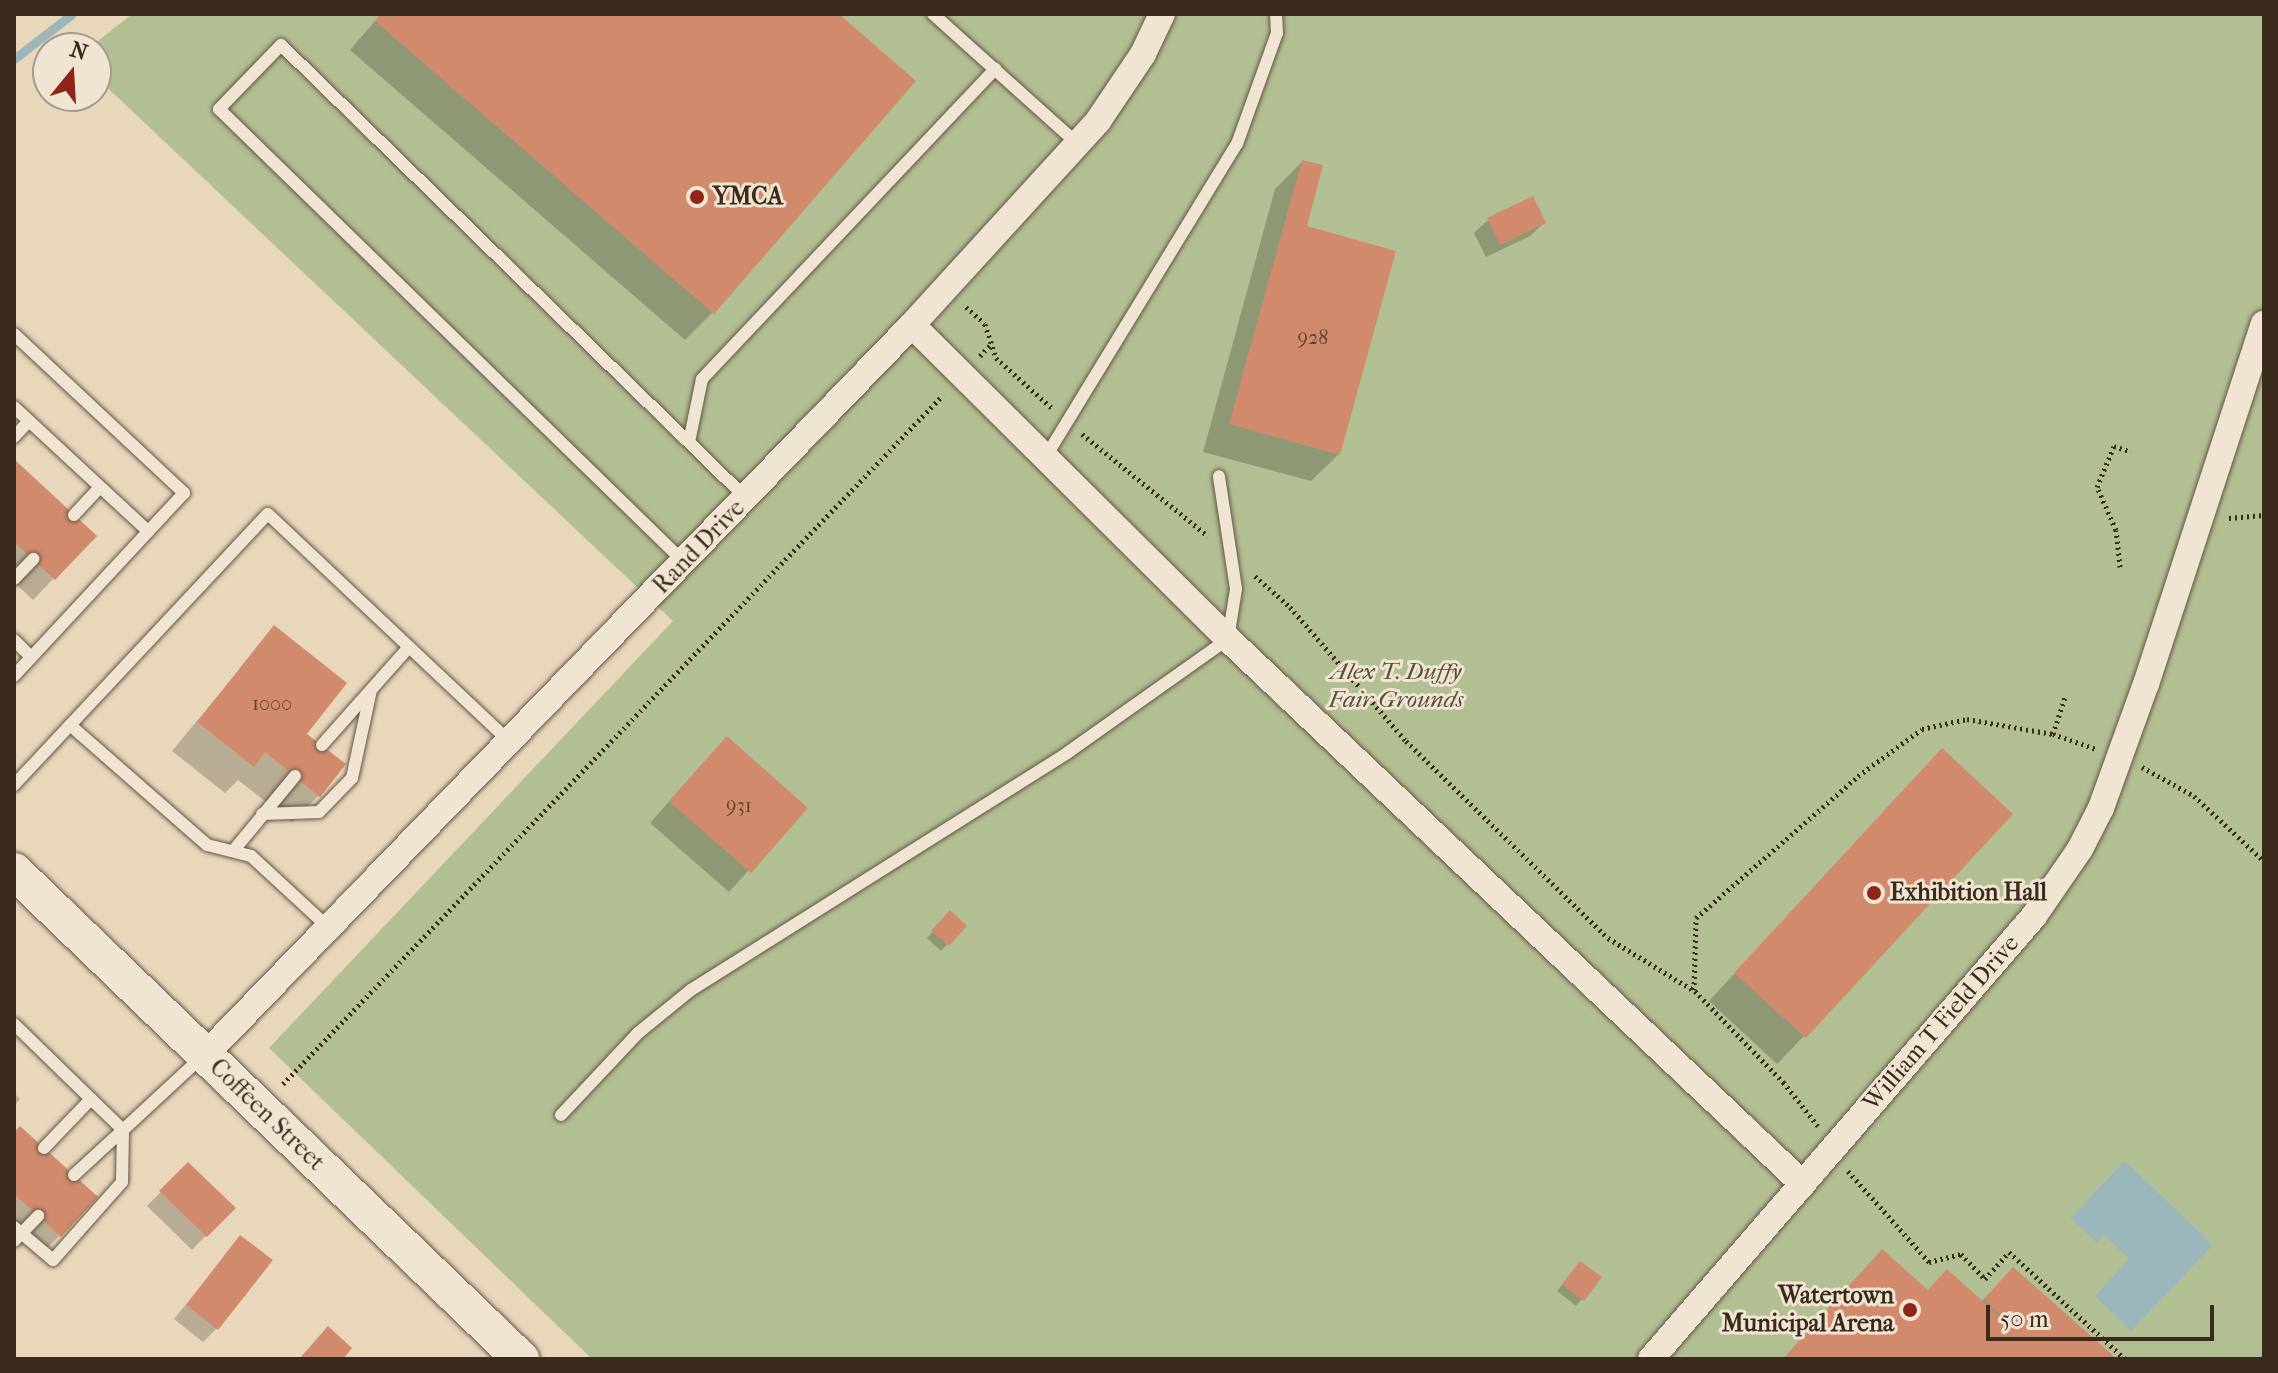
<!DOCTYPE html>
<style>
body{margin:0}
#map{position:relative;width:2278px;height:1373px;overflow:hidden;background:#e8d7bb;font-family:"IM FELL French Canon",serif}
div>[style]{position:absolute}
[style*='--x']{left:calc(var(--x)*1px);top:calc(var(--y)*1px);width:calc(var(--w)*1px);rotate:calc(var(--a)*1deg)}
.green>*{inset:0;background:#b2bf93}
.water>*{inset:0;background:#9cb7bc}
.shadow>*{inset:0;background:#0003}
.stream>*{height:9px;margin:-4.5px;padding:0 4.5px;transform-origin:4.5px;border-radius:4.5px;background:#9cb7bc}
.building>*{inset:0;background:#d18b6c}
.path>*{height:5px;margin-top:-2.5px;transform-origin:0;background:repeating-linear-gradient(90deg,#392a1c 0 2px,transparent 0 6px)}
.roads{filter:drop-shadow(0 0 2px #655544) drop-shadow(0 0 2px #655544)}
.service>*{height:12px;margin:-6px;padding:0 6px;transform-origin:6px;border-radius:6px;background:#f0e5d3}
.minor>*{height:26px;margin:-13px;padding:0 13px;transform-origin:13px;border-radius:13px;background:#f0e5d3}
.secondary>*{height:36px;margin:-18px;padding:0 18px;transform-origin:18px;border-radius:18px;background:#f0e5d3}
.dots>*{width:22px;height:22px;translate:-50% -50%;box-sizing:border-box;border:4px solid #f0e5d3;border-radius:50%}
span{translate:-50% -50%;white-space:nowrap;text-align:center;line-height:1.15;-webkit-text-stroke:6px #f0e5d3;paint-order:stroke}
.number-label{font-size:20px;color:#5f4230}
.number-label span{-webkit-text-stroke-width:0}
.poi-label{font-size:24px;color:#392a1c;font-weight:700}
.left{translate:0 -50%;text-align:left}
.right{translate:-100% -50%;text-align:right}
.street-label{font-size:24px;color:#392a1c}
.park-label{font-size:24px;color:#574f3a;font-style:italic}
.frame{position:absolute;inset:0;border:16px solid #392a1c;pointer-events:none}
.north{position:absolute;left:32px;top:32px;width:80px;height:80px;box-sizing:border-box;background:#f0e5d3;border:2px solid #a79a8a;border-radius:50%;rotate:18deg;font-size:22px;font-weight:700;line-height:32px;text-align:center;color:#392a1c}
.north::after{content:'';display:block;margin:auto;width:28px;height:36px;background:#8f2418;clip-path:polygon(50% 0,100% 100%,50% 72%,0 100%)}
.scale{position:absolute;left:1986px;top:1305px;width:228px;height:36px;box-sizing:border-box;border:4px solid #392a1c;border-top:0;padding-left:10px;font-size:24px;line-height:28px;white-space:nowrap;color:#392a1c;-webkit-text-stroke:6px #f0e5d3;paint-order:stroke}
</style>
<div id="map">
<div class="green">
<div style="clip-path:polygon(132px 14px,2264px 14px,2264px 1359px,592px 1359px,269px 1048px,673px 621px,96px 77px,96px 48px,89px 48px)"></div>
</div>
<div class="water">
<div style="clip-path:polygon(2125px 1161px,2213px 1245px,2131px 1331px,2095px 1296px,2129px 1259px,2104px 1235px,2097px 1243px,2070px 1218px)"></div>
</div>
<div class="shadow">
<div style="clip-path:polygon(381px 14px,836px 14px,712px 313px,685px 340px,350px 50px)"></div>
<div style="clip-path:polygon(1302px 162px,1304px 228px,1339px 454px,1311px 481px,1203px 452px,1275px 189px)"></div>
<div style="clip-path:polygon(1488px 220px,1544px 223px,1530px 236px,1486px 257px,1474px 233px)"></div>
<div style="clip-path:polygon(14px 461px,94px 536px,33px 600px,14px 582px)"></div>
<div style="clip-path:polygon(274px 628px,319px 795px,292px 822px,238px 780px,225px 793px,172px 751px)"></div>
<div style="clip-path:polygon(706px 760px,805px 808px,729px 892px,650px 823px)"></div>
<div style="clip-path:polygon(1915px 778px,1804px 1036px,1777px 1064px,1709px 1001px)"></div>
<div style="clip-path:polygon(950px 913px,964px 926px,941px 951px,927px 938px)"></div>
<div style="clip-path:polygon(14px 1093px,20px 1099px,14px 1106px)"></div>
<div style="clip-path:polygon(14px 1134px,59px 1236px,39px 1256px,14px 1233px)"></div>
<div style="clip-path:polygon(188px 1164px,233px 1208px,192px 1250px,147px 1206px)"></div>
<div style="clip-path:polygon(241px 1237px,217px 1328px,203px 1342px,174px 1319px)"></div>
<div style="clip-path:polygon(2013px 1269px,2114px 1359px,1783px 1359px,1855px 1279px,1981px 1302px)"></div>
<div style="clip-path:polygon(1574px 1270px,1582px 1299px,1576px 1306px,1557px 1291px)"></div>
</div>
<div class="stream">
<div style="--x:14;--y:59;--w:73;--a:-37.8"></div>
</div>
<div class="building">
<div style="clip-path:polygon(382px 14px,839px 14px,916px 81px,714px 314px,375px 21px)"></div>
<div style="clip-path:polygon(1302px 160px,1323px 165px,1307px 226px,1396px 251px,1340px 455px,1229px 424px)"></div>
<div style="clip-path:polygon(1533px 196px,1546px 223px,1500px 245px,1487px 218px)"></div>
<div style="clip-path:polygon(14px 459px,97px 536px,55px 580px,14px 542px)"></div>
<div style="clip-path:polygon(274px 625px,347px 683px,307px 734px,346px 764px,320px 797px,265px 752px,254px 767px,197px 722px)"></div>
<div style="clip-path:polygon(727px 736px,808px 808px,751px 873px,669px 801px)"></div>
<div style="clip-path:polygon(1942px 748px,2013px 814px,1806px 1038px,1734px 973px)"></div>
<div style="clip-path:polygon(950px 910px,967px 926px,949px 946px,931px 931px)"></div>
<div style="clip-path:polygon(20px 1126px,98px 1197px,61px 1237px,14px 1194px,14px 1132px)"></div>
<div style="clip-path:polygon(188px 1162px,236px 1208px,207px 1237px,159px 1191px)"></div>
<div style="clip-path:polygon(240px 1235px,273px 1260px,218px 1330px,186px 1305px)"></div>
<div style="clip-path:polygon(1882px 1249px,1928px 1290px,1947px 1269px,2007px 1323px,1984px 1299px,2013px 1267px,2117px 1359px,1783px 1359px)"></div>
<div style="clip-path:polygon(1580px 1261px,1602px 1277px,1584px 1301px,1562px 1284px)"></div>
<div style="clip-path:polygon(328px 1326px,352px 1348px,343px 1359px,299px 1359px)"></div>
</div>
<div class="path">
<div style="--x:966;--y:307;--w:25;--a:42"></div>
<div style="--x:985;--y:324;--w:36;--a:72"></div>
<div style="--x:996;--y:358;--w:76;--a:41.8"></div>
<div style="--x:980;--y:356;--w:18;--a:-47"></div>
<div style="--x:1082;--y:434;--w:162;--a:39"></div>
<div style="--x:2229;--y:518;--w:35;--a:-5"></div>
<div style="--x:2120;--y:567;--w:37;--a:-96"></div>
<div style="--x:2116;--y:530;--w:47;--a:-113.8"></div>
<div style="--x:2097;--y:487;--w:44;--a:-67.5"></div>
<div style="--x:2114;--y:446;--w:18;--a:19"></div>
<div style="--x:1255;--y:576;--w:47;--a:41.5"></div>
<div style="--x:1290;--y:607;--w:177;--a:49.1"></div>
<div style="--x:1406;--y:741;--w:282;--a:44.3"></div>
<div style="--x:1608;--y:938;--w:100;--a:31.5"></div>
<div style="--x:2053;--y:734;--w:39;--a:-72"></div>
<div style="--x:2142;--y:767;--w:60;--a:29.1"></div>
<div style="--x:2194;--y:796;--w:96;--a:42.9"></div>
<div style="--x:283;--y:1084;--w:954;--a:-46.23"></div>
<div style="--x:1818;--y:1126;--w:55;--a:-128.3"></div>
<div style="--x:1784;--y:1083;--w:129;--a:-134.1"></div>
<div style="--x:1694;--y:990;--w:72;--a:-88.4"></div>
<div style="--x:1696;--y:918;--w:215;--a:-41.2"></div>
<div style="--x:1858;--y:776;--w:79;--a:-36.3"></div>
<div style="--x:1922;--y:729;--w:46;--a:-12.5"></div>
<div style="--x:1967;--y:719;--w:87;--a:9.9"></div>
<div style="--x:2053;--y:734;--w:46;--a:19.2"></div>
<div style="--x:1848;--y:1171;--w:122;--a:48.3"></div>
<div style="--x:1929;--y:1262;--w:33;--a:-14"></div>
<div style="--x:1961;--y:1254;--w:35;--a:46"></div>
<div style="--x:1985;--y:1279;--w:36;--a:-48"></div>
<div style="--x:2009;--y:1252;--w:158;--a:42.7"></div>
</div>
<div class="roads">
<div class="service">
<div style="--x:933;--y:14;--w:195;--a:41.9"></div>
<div style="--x:14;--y:334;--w:233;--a:43.1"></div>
<div style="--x:184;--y:493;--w:250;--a:132.9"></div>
<div style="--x:14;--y:407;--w:183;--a:42.8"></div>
<div style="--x:14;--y:437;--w:22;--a:-47"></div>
<div style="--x:689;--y:442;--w:64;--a:-78.3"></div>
<div style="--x:702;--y:379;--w:427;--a:-46.6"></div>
<div style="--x:1045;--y:458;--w:368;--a:-58.6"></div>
<div style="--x:1237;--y:144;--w:118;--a:-70.2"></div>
<div style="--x:1277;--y:33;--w:19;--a:-93"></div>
<div style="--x:74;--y:515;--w:38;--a:-47"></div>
<div style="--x:684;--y:562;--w:649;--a:-135.75"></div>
<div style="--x:219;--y:109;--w:89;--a:-45.9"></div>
<div style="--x:281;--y:45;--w:649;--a:44.25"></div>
<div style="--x:14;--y:579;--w:28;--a:-46"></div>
<div style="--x:14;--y:640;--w:24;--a:45"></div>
<div style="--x:70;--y:725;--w:182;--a:41.2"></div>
<div style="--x:207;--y:845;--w:45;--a:14"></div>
<div style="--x:251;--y:856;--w:106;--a:42.7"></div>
<div style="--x:322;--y:745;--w:131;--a:-48.4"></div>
<div style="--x:14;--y:785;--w:371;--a:-46.9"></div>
<div style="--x:268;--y:514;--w:332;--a:43.3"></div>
<div style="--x:262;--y:814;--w:57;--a:-2"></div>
<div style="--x:319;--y:812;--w:47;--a:-45.9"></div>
<div style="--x:352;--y:778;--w:90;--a:-77.8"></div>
<div style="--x:234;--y:850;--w:96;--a:-50.5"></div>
<div style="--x:14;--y:1024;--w:152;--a:44.2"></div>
<div style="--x:123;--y:1130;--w:109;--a:-42.8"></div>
<div style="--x:561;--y:1115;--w:112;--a:-46.8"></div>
<div style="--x:638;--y:1033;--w:68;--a:-39.1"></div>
<div style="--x:691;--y:990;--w:444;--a:-32.2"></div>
<div style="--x:1067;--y:753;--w:197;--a:-35.3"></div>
<div style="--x:1228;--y:639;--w:51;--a:-80.9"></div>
<div style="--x:1236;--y:589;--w:114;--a:-98.6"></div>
<div style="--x:44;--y:1148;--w:68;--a:-46.2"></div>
<div style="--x:74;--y:1175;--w:67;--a:-42.6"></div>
<div style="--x:14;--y:1227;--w:51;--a:40.2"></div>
<div style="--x:53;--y:1260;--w:104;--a:-48.5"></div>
<div style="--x:122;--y:1182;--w:52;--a:-88.9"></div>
<div style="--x:14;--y:1241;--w:35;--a:-46"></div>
</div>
<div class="minor">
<div style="--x:912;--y:325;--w:445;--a:44.8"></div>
<div style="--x:1228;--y:639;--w:792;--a:43.47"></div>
<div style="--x:205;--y:1055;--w:1016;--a:-45.92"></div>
<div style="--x:912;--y:325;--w:276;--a:-47.6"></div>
<div style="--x:1098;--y:121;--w:81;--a:-56.1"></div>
<div style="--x:1143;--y:54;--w:44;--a:-64.6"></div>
<div style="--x:1651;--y:1359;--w:586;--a:-49.15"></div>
<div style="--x:2034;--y:916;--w:81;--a:-55.5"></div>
<div style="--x:2080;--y:849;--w:46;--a:-62.9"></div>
<div style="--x:2101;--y:808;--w:132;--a:-70.1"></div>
<div style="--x:2146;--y:684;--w:379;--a:-71.9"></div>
</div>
<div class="secondary">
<div style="--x:14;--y:871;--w:704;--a:43.91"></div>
</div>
</div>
<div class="dots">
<div style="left:697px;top:197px;background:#8f2418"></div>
<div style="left:1874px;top:893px;background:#8f2418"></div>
<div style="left:1910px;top:1310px;background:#8f2418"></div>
</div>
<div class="number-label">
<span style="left:1313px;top:337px">928</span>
<span style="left:272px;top:703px">1000</span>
<span style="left:739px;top:805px">931</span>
</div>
<div class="poi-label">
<span class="left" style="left:713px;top:197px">YMCA</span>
<span class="left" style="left:1890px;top:893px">Exhibition Hall</span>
<span class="right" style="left:1894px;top:1310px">Watertown<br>Municipal Arena</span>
</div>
<div class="street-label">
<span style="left:699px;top:547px;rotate:-46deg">Rand Drive</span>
<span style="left:1941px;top:1023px;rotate:-49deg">William T Field Drive</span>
<span style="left:267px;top:1115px;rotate:44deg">Coffeen Street</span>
</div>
<div class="park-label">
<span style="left:1396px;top:686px">Alex T. Duffy<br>Fair Grounds</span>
</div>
<div class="frame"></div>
<div class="north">N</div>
<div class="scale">50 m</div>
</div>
